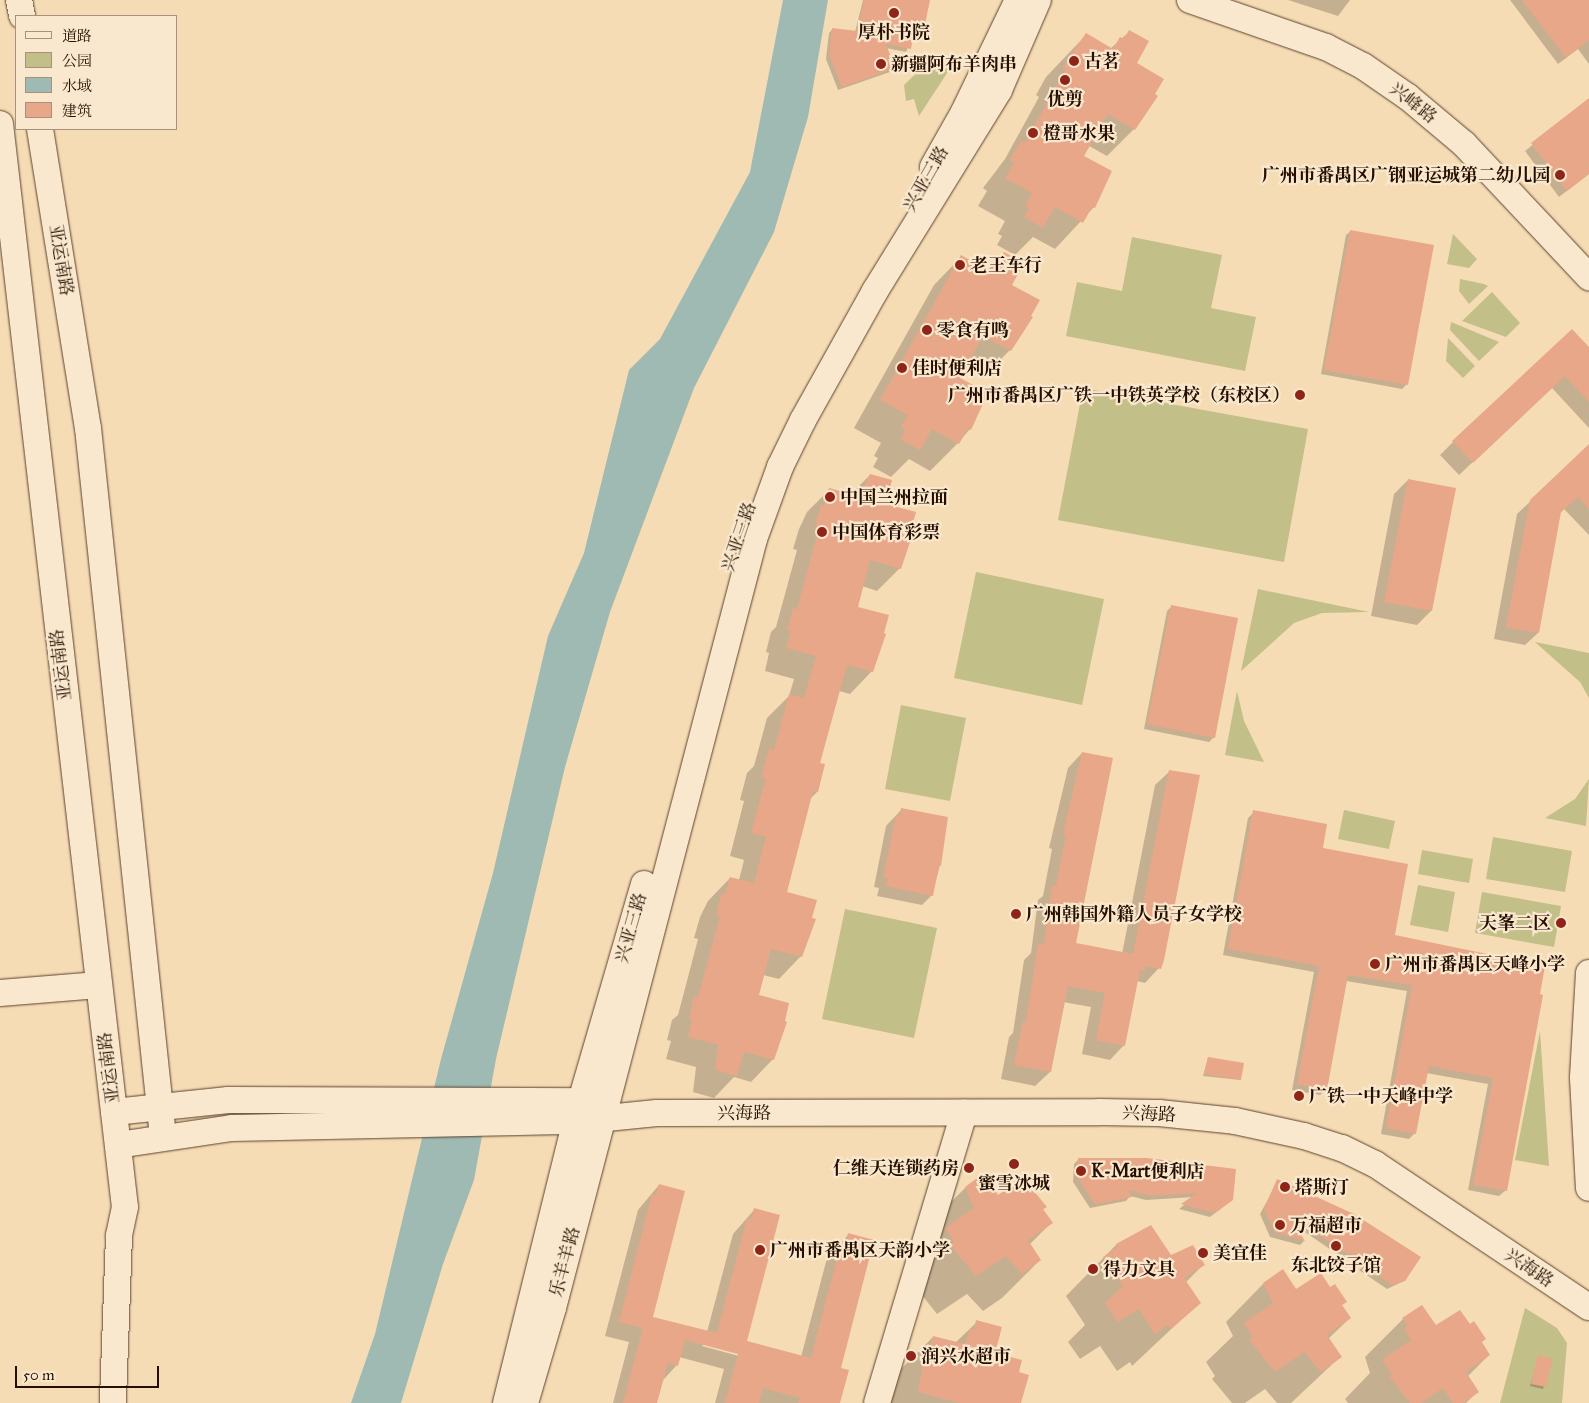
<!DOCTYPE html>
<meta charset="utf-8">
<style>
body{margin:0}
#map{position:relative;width:1589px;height:1403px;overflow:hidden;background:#f6dcb4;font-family:"IM FELL Great Primer","Noto Serif SC",serif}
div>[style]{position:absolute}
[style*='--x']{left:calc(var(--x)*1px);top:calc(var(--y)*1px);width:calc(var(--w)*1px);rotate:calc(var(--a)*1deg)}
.green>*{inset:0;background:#c2bf89}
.water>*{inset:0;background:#9ebab3}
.shadow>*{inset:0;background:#0003}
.building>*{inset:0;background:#e8a788}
.roads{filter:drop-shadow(0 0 1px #5a422d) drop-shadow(0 0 1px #5a422d)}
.minor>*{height:26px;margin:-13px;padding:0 13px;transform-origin:13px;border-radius:13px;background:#f9e8ce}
.dots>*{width:14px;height:14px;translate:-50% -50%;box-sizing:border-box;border:2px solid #f9e8ce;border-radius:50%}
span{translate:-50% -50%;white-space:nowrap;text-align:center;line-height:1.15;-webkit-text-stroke:4.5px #f9e8ce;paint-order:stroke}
.poi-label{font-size:18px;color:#260f00;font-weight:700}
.left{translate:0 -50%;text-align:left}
.right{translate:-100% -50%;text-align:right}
.street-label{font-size:18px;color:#260f00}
.legend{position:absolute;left:15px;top:15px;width:162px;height:115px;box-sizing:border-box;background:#f9e8ce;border:1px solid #a5917c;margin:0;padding:6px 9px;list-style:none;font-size:15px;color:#260f00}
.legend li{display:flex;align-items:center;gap:10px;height:25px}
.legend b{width:25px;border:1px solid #a5917c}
.scale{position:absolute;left:15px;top:1366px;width:144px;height:22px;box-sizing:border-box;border:2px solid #260f00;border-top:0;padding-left:6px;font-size:15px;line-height:18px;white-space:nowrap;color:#260f00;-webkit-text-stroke:4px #f9e8ce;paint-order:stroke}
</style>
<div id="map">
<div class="green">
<div style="clip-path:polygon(929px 61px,951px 67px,919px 116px,914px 99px,906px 101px,904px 85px)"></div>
<div style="clip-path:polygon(1453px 234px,1477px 259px,1469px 268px,1447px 264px)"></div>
<div style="clip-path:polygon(1132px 237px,1222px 255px,1211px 308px,1256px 317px,1245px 371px,1066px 336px,1077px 282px,1122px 291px)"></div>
<div style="clip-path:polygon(1460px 279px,1484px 284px,1488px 286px,1469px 304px,1459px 291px)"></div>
<div style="clip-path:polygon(1492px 292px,1520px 323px,1506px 337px,1462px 321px)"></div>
<div style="clip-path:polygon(1451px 322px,1499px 342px,1479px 361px,1450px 330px)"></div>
<div style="clip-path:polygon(1448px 338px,1475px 366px,1463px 378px,1446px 361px)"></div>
<div style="clip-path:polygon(1083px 388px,1308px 429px,1284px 562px,1058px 520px)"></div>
<div style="clip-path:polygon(976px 572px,1104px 599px,1082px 705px,954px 678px)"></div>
<div style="clip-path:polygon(1258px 589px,1369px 612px,1322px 613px,1294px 623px,1241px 671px)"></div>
<div style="clip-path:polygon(1535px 642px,1589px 653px,1589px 698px,1580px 682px)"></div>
<div style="clip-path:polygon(1237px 691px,1244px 721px,1264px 762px,1225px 755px)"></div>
<div style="clip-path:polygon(901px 705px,966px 718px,950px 801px,885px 789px)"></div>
<div style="clip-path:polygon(1589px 779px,1586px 826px,1545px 818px,1575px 799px)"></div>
<div style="clip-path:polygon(1344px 810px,1395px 821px,1389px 849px,1338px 839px)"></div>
<div style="clip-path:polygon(1493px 837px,1572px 851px,1565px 892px,1486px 879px)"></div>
<div style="clip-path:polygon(1422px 850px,1473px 859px,1469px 883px,1418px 874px)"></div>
<div style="clip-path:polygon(1418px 885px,1455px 892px,1448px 932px,1410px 925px)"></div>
<div style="clip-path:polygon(1482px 892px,1561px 906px,1554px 947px,1475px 933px)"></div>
<div style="clip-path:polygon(845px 909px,937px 928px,914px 1038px,822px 1019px)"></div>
<div style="clip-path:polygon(1540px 1031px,1549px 1166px,1515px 1160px)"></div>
<div style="clip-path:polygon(1525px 1308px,1557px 1328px,1567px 1343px,1562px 1403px,1500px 1403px)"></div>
</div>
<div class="water">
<div style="clip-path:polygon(783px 0,828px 0,808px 117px,774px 232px,694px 388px,610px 612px,565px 767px,496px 1059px,474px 1180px,443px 1264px,401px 1403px,351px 1403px,375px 1334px,441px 1059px,493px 873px,548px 636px,584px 553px,629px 370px,660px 339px,750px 172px)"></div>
</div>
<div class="shadow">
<div style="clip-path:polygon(863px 0,920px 0,920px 39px,917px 42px,911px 41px,906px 52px,886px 48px,893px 68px,890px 72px,838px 90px,826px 59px,829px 33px,833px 29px,855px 32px)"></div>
<div style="clip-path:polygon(1288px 0,1350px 0,1338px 16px)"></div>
<div style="clip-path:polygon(1510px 0,1589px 0,1589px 64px,1578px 49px,1558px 64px)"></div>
<div style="clip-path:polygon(1129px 32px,1135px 64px,1134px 129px,1107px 156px,1089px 146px,1083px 157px,1094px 207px,1055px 249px,1033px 237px,1015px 255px,997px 245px,1002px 236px,998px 234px,1005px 221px,978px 206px,987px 191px,983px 188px,1005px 159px,1039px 97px,1036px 95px,1046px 77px,1086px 35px,1110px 49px)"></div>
<div style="clip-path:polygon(1589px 100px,1589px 174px,1559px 197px,1525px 151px)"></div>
<div style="clip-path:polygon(1351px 231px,1406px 385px,1402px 389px,1321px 374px,1346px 235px)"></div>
<div style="clip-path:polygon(1005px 253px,1010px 285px,1010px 350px,982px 378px,964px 368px,958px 378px,986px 394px,970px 429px,958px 443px,930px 471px,909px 459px,891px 477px,873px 467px,878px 458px,874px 456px,881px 443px,854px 428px,934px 285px,961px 257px,987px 271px)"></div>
<div style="clip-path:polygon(1589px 348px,1589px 428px,1552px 388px,1459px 475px,1440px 455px,1453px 442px)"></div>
<div style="clip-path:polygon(1589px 446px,1589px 535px,1564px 509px,1560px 513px,1538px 633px,1525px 645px,1494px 639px,1517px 514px)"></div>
<div style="clip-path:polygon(870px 475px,884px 505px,900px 568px,877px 591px,862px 586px,856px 608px,872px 671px,850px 694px,839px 691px,819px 764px,824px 765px,817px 792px,810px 799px,785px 893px,801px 956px,779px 979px,763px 975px,757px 996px,773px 1059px,751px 1082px,734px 1077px,714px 1098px,693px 1092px,696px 1067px,666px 1059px,671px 1041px,667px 1040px,672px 1020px,678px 1015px,698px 939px,694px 938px,700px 917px,708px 901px,730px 878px,739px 880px,744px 860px,730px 856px,744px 801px,740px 800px,747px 773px,754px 766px,767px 718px,789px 696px,794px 679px,765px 671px,769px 653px,766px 652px,771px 632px,776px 627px,797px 550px,793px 549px,799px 529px,807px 512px,829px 490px,850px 495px)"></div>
<div style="clip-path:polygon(1408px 480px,1431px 611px,1417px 625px,1371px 616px,1394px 494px)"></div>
<div style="clip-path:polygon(1171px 607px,1214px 737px,1209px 742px,1144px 729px,1167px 611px)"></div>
<div style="clip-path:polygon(1082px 753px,1075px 944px,1122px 954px,1155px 785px,1170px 771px,1159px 968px,1145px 983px,1137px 981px,1124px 1045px,1110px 1060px,1082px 1054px,1091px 1007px,1063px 1002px,1050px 1072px,1035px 1086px,1001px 1079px,1009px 1037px,1013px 1033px,1024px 960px,1031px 953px,1038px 900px,1043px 896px,1052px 849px,1049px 848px,1068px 768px)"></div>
<div style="clip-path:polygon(902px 809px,940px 865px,932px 895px,922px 905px,877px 896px,879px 888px,874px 887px,886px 826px)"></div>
<div style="clip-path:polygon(1254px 812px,1322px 849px,1393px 936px,1544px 967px,1506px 1190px,1499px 1196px,1468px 1190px,1488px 1084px,1426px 1073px,1415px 1133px,1409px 1139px,1381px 1134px,1407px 991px,1346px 981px,1326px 1089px,1320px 1095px,1292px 1090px,1314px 972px,1223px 955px,1248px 818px)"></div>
<div style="clip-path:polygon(1208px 1058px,1240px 1080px,1203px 1076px)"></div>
<div style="clip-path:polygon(1079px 1159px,1232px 1200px,1210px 1217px,1179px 1209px,1194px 1197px,1146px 1200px,1130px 1196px,1126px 1201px,1090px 1208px,1073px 1182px,1074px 1164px)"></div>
<div style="clip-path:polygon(1278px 1181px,1404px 1281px,1387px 1289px,1359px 1270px,1366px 1264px,1340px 1256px,1293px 1224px,1304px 1241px,1300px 1245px,1270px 1237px,1260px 1214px)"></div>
<div style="clip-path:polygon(evenodd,659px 1185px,651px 1318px,707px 1332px,733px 1234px,754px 1210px,746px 1342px,801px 1357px,827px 1258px,849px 1234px,839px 1403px,715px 1403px,724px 1369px,679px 1357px,677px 1365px,663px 1380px,656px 1403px,613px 1403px,629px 1342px,605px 1336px,638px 1210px,659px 1185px,704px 1344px,739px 1353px,739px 1356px,702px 1346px,704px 1344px)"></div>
<div style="clip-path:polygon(965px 1188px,1046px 1207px,1042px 1210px,1051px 1223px,1029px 1245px,1040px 1260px,1002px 1298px,983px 1311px,967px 1294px,937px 1314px,913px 1284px,927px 1226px)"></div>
<div style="clip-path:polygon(1150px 1227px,1170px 1257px,1204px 1264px,1186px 1282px,1199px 1303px,1132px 1366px,1130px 1362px,1117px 1371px,1100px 1346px,1080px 1359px,1068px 1342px,1085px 1325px,1066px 1296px,1116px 1245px)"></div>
<div style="clip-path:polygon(1264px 1283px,1341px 1305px,1350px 1318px,1328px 1339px,1340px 1357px,1291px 1403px,1277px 1403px,1265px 1389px,1245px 1403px,1232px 1403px,1212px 1379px,1215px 1376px,1206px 1362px,1233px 1336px,1226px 1322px)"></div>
<div style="clip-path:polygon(1403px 1319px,1436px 1327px,1489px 1355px,1467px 1377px,1477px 1392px,1466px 1403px,1348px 1403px,1345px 1399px,1370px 1373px,1365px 1357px)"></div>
<div style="clip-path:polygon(977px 1322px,993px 1354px,1017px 1373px,1020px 1403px,885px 1403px,895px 1375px,933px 1337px,955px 1343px)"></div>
<div style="clip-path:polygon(1539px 1357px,1551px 1360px,1543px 1389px,1530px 1386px)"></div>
</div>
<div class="building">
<div style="clip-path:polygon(864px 0,930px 0,922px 39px,913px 37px,911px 49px,886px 44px,895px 68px,842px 87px,829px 55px,832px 28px,857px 31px)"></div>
<div style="clip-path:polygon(1522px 0,1589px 0,1589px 40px,1566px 58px)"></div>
<div style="clip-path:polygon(1129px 30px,1149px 41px,1137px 63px,1164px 79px,1155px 94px,1158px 96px,1135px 130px,1108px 114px,1084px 156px,1112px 171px,1095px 208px,1092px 207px,1083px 223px,1055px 207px,1043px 228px,1024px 217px,1029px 208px,1025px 206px,1032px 193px,1005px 178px,1014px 163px,1010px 160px,1021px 141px,1025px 143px,1066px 69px,1063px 67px,1086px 33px,1113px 49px,1120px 37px,1124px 39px)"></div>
<div style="clip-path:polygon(1589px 98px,1589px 174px,1567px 191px,1531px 143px)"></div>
<div style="clip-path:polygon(1350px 230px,1434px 245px,1408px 385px,1324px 370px)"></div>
<div style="clip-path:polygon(1004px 252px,1024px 263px,1012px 285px,1040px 300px,1031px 316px,1033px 317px,1011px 351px,983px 336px,960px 378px,988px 393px,971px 430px,968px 428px,959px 444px,932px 429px,920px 450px,900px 439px,905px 430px,901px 427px,908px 415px,880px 400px,961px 255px,989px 271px)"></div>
<div style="clip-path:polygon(1572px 329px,1589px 347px,1589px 402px,1565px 376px,1473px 463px,1452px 441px)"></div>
<div style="clip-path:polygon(1589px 444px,1589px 509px,1578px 497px,1561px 512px,1539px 633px,1506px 627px,1530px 500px)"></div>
<div style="clip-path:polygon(870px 474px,892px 480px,886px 504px,916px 512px,911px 530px,914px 530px,901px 569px,870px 560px,858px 607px,889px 615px,884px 633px,886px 634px,873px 672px,847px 665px,820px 763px,825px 764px,818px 792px,813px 791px,787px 892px,817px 900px,812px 918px,816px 919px,802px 957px,771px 949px,759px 995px,789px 1003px,785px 1021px,787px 1022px,774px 1060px,744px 1052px,737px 1076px,715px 1070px,718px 1045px,688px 1037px,692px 1019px,689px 1018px,694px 996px,698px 997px,720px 916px,716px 915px,722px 893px,725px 894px,730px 877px,754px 883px,766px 837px,751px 833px,766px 778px,761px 777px,769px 749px,774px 750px,789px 694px,804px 698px,816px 656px,786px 648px,791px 631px,787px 630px,793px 608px,797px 609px,819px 528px,815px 527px,821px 505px,824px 506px,829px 488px,859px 496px)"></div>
<div style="clip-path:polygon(1408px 479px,1456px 488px,1432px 611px,1384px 602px)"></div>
<div style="clip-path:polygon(1171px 605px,1238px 618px,1215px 738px,1147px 724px)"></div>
<div style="clip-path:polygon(1082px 752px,1113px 758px,1076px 943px,1133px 954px,1169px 770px,1200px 775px,1164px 960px,1161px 969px,1145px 966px,1145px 971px,1140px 970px,1125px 1046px,1096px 1040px,1105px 993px,1068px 986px,1051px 1072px,1014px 1065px,1023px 1021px,1026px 1022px,1038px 944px,1044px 945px,1052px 885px,1056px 886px,1066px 835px,1063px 834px)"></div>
<div style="clip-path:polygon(901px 808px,948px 817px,941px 866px,939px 865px,933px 896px,886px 886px,888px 878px,883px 878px,896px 815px,900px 816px)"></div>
<div style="clip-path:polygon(1253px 810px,1327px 824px,1323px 848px,1408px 864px,1395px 935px,1545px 966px,1540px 994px,1543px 995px,1507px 1191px,1473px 1185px,1493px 1078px,1429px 1066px,1416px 1134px,1386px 1128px,1412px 985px,1348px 975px,1327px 1090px,1297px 1084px,1319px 966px,1228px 949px)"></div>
<div style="clip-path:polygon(1208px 1057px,1244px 1063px,1241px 1080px,1204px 1074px)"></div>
<div style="clip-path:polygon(1078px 1158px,1147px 1158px,1236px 1169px,1233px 1200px,1215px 1213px,1181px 1204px,1197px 1193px,1151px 1196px,1128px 1190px,1132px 1197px,1095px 1204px,1077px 1177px)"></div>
<div style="clip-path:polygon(984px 1173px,998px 1195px,1023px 1178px,1047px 1207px,1043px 1209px,1053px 1223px,1028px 1240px,1041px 1260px,1022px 1274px,1006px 1256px,976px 1276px,950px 1245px,954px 1242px,945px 1228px,974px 1208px,965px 1187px)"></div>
<div style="clip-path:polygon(1277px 1179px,1354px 1214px,1421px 1257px,1405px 1281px,1392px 1285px,1363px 1265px,1370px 1260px,1344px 1252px,1286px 1212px,1305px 1241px,1275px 1232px,1264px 1209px)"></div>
<div style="clip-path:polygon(659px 1184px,685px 1191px,653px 1317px,717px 1333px,747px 1218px,751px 1219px,754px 1208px,780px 1215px,747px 1341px,811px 1358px,841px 1243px,845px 1244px,848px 1233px,874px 1240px,841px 1368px,849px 1370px,840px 1403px,798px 1403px,800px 1398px,763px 1388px,759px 1403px,725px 1403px,738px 1354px,685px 1340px,678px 1366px,668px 1363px,657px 1403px,623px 1403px,643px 1328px,619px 1322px,652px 1194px,656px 1195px)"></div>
<div style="clip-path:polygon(1151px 1225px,1171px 1255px,1193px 1245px,1205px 1265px,1184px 1278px,1201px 1303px,1171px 1329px,1168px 1325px,1155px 1334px,1139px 1309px,1118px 1322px,1105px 1303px,1123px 1286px,1103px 1257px,1117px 1247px,1116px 1244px)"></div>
<div style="clip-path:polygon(1283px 1269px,1296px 1289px,1321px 1273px,1330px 1287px,1335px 1284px,1347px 1302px,1342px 1305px,1351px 1318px,1327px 1335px,1342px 1357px,1321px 1372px,1304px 1352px,1275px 1372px,1249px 1340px,1253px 1337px,1244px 1323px,1273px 1303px,1263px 1283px)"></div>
<div style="clip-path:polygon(1422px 1305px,1436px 1325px,1460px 1310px,1470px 1324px,1474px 1321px,1486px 1339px,1482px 1342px,1490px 1355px,1466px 1372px,1479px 1392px,1463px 1403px,1453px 1403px,1443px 1388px,1421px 1403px,1410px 1403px,1389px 1376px,1392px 1374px,1382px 1360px,1411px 1340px,1404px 1328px,1408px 1326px,1402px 1318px)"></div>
<div style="clip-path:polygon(976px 1320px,1002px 1327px,995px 1353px,1022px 1360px,1019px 1372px,1029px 1375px,1021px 1403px,959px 1403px,918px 1392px,925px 1352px,928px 1353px,933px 1336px,965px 1344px,970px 1329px,974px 1330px)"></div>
<div style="clip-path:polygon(1538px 1355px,1553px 1359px,1546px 1387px,1531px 1384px)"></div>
</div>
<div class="roads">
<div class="minor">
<div style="--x:19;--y:0;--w:16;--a:79"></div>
<div style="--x:1190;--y:0;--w:144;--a:19.1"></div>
<div style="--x:1326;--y:47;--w:42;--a:27.2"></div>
<div style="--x:1363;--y:66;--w:55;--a:34.6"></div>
<div style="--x:1408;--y:97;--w:73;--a:40"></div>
<div style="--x:1464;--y:144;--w:183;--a:46.8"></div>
<div style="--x:0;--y:124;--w:1090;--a:83.42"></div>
<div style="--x:125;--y:1207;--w:30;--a:102"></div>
<div style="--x:119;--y:1236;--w:167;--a:92.1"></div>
<div style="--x:40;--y:129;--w:303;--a:80.9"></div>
<div style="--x:88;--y:428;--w:713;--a:83.96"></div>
<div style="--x:933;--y:167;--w:63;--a:-60.6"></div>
<div style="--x:964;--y:112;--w:124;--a:-64.3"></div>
<div style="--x:1589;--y:973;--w:105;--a:93.3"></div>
<div style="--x:1583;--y:1078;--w:110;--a:86.9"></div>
<div style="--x:0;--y:993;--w:99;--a:-4.6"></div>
<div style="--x:114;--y:1112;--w:115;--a:-6"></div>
<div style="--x:228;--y:1100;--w:370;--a:0.2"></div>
<div style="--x:118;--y:1145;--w:115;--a:-8.5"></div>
<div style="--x:232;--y:1128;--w:345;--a:-1.2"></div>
<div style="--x:577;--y:1121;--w:80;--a:-5.7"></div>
<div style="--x:657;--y:1113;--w:442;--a:-0.1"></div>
<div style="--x:1099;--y:1112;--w:60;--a:1"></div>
<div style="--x:1159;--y:1113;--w:76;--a:6"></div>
<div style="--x:1235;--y:1121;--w:71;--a:12.3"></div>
<div style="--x:1304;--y:1136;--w:40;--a:18"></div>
<div style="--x:1342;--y:1148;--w:37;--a:26"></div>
<div style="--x:1375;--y:1164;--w:257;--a:33.8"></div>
<div style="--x:506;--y:1403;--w:311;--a:-76.1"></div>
<div style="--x:581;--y:1101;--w:226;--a:-73.8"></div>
<div style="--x:525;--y:1403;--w:99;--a:-73.6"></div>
<div style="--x:553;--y:1308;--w:795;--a:-75.35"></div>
<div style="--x:754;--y:539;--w:77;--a:-70.1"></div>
<div style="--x:780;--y:467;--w:52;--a:-63.9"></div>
<div style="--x:803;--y:420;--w:148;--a:-60.8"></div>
<div style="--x:875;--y:291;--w:236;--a:-58.3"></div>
<div style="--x:999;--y:90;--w:98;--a:-66.6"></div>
<div style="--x:877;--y:1403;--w:303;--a:-73.3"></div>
</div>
</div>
<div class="dots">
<div style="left:894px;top:13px;background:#8f2418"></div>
<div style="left:1074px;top:61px;background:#8f2418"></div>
<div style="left:881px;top:64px;background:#8f2418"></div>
<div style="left:1065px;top:80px;background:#8f2418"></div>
<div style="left:1033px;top:133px;background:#8f2418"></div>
<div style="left:1560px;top:175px;background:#8f2418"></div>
<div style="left:960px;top:265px;background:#8f2418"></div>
<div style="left:927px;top:330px;background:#8f2418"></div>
<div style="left:902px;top:368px;background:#8f2418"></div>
<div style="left:1300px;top:395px;background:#8f2418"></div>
<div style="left:830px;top:497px;background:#8f2418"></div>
<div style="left:822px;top:532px;background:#8f2418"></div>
<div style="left:1016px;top:914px;background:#8f2418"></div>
<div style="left:1561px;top:923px;background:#8f2418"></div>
<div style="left:1375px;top:964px;background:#8f2418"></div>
<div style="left:1299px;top:1096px;background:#8f2418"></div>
<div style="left:1014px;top:1164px;background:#8f2418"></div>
<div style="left:969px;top:1168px;background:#8f2418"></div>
<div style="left:1081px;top:1171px;background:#8f2418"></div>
<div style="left:1285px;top:1187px;background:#8f2418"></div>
<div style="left:1280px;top:1225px;background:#8f2418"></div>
<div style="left:1336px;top:1246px;background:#8f2418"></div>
<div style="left:760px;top:1250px;background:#8f2418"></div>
<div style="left:1203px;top:1253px;background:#8f2418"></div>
<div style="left:1093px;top:1269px;background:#8f2418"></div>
<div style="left:911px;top:1356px;background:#8f2418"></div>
</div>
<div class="poi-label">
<span style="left:894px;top:32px">厚朴书院</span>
<span class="left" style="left:1084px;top:61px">古茗</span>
<span class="left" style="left:891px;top:64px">新疆阿布羊肉串</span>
<span style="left:1065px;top:99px">优剪</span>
<span class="left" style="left:1043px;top:133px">橙哥水果</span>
<span class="right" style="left:1550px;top:175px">广州市番禺区广钢亚运城第二幼儿园</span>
<span class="left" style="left:970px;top:265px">老王车行</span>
<span class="left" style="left:937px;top:330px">零食有鸣</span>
<span class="left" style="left:912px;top:368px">佳时便利店</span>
<span class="right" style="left:1290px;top:395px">广州市番禺区广铁一中铁英学校（东校区）</span>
<span class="left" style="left:840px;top:497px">中国兰州拉面</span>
<span class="left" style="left:832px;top:532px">中国体育彩票</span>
<span class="left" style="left:1026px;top:914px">广州韩国外籍人员子女学校</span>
<span class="right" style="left:1551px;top:923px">天峯二区</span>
<span class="left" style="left:1385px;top:964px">广州市番禺区天峰小学</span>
<span class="left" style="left:1309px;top:1096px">广铁一中天峰中学</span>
<span class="right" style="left:959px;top:1168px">仁维天连锁药房</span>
<span class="left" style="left:1091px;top:1171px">K-Mart便利店</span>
<span style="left:1014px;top:1183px">蜜雪冰城</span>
<span class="left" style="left:1295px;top:1187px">塔斯汀</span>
<span class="left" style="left:1290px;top:1225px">万福超市</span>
<span class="left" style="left:770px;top:1250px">广州市番禺区天韵小学</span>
<span class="left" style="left:1213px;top:1253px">美宜佳</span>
<span style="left:1336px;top:1265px">东北饺子馆</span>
<span class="left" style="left:1103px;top:1269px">得力文具</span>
<span class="left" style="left:921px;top:1356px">润兴水超市</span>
</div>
<div class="street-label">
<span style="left:1413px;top:103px;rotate:38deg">兴峰路</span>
<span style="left:926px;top:179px;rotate:-60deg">兴亚三路</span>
<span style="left:61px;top:260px;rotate:81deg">亚运南路</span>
<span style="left:739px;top:537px;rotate:-71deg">兴亚三路</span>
<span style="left:61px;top:665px;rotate:-97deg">亚运南路</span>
<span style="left:631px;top:928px;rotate:-74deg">兴亚三路</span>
<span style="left:109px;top:1068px;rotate:-97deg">亚运南路</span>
<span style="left:744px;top:1113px">兴海路</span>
<span style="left:1149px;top:1114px;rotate:3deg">兴海路</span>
<span style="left:565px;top:1262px;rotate:-75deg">乐羊羊路</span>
<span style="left:1529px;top:1268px;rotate:34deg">兴海路</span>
</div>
<ul class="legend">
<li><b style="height:6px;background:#f9e8ce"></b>道路</li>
<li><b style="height:14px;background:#c2bf89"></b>公园</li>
<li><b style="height:14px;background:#9ebab3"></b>水域</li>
<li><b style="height:14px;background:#e8a788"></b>建筑</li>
</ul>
<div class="scale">50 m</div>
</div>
